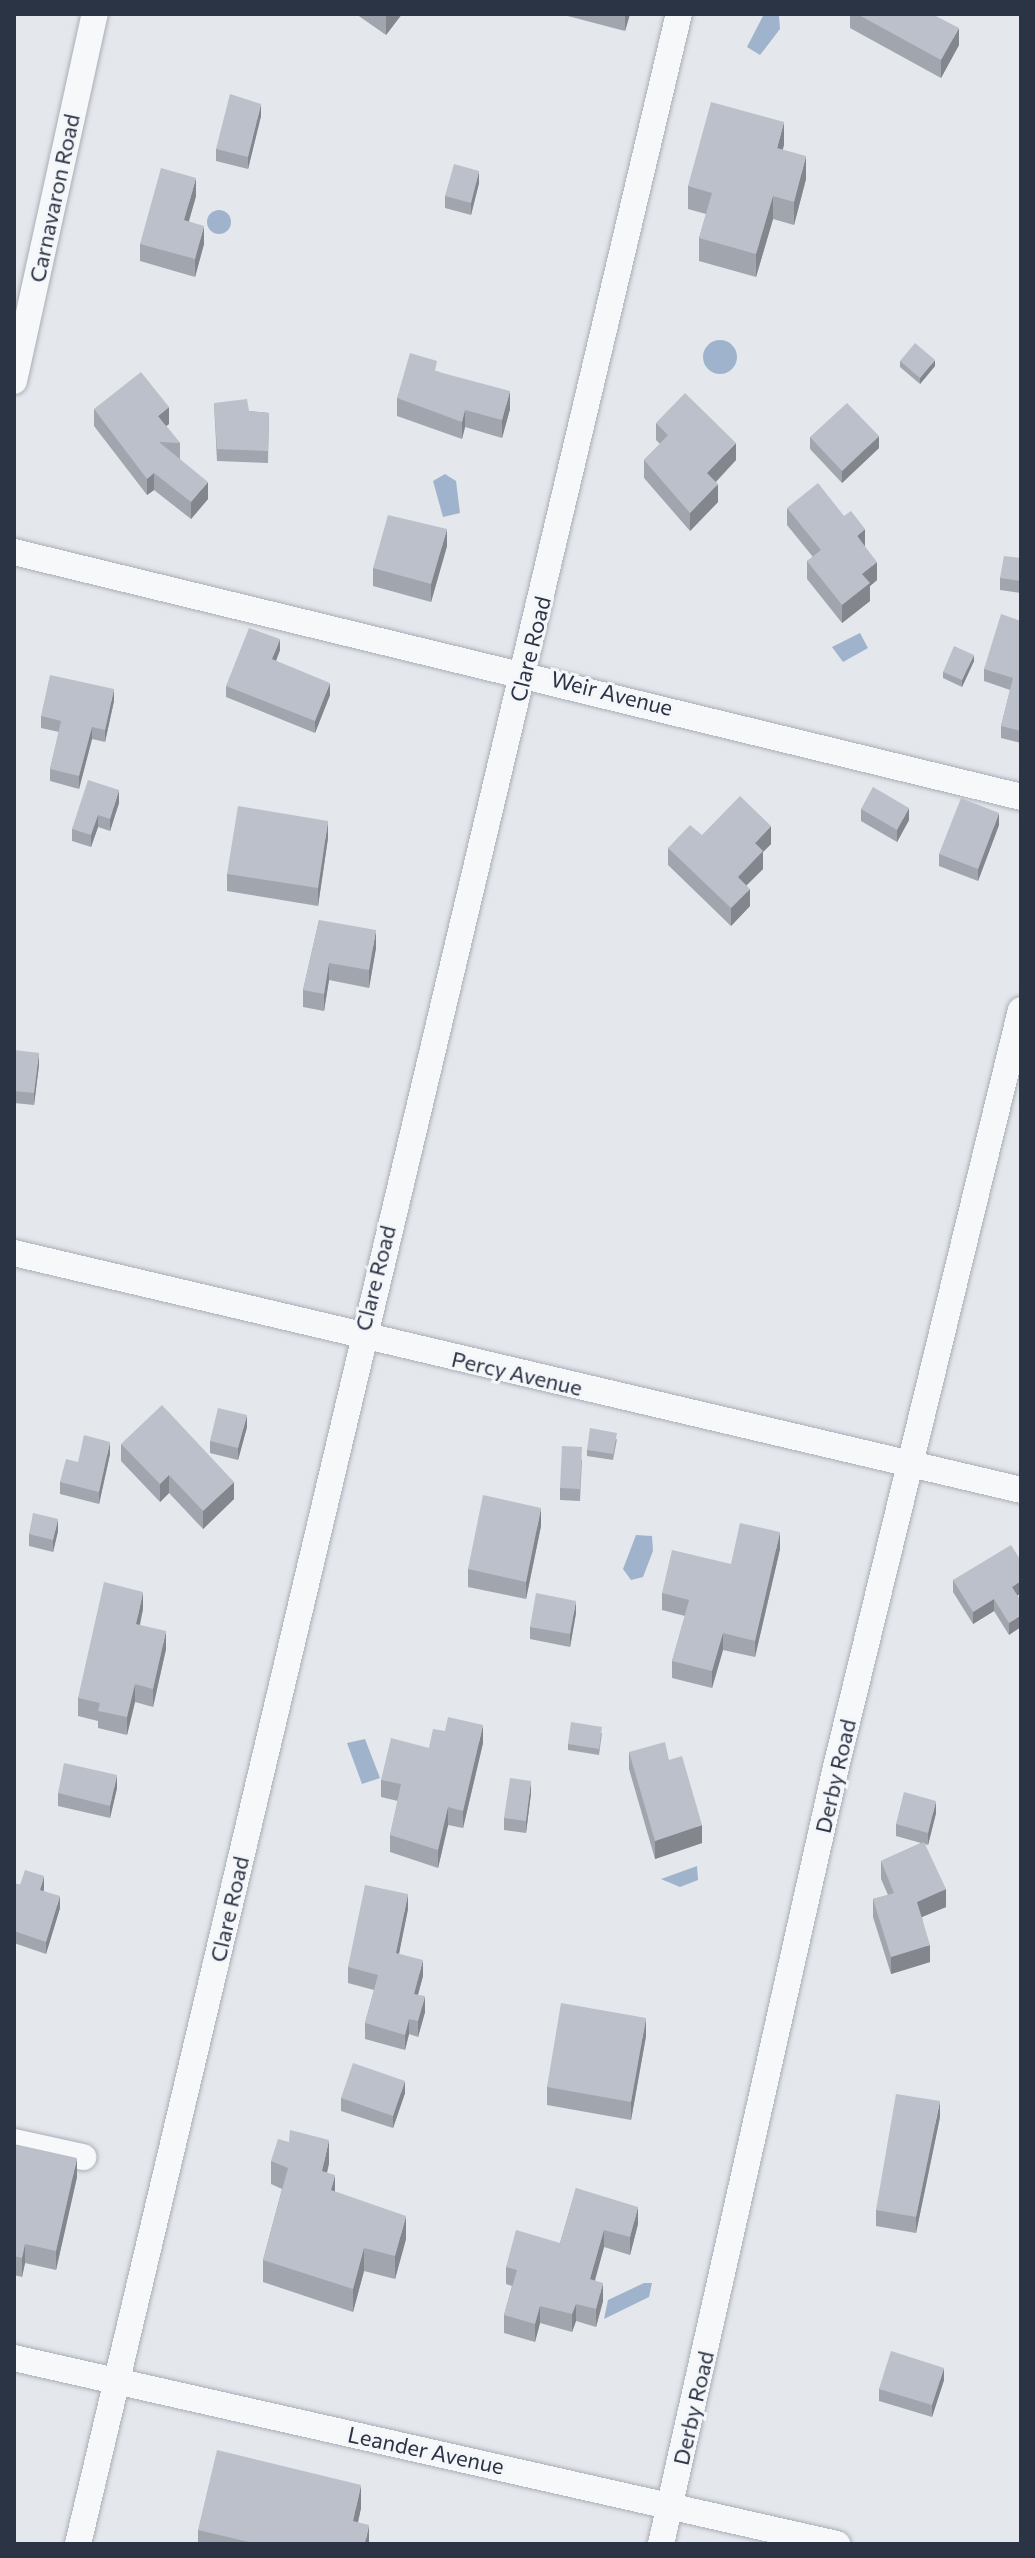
<!DOCTYPE html>
<style>
body{margin:0}
#map{position:relative;width:1035px;height:2558px;overflow:hidden;background:#e4e7ec;font-family:Commissioner,sans-serif}
div>[style]{position:absolute}
[style*='--x']{left:calc(var(--x)*1px);top:calc(var(--y)*1px);width:calc(var(--w)*1px);rotate:calc(var(--a)*1deg)}
.water>*{inset:0;background:#9fb4cc}
.round{border-radius:50%}
.roads{filter:drop-shadow(0 0 2px #a9aeb7) drop-shadow(0 0 2px #a9aeb7)}
.minor>*{height:26px;margin:-13px;padding:0 13px;transform-origin:13px;border-radius:13px;background:#f7f8fa}
.wall>*{inset:0;background:#a1a5ae}
.shaded-wall>*{inset:0;background:#83868d}
.building>*{inset:0;background:#bbc0ca}
span{translate:-50% -50%;white-space:nowrap;text-align:center;line-height:1.15;-webkit-text-stroke:6px #f4f6f9;paint-order:stroke}
.street-label{font-size:22px;color:#2b3445}
.frame{position:absolute;inset:0;border:16px solid #2b3445;pointer-events:none}
</style>
<div id="map">
<div class="water">
<div style="clip-path:polygon(764px 14px,779px 16px,780px 29px,760px 55px,747px 47px)"></div>
<div class="round" style="left:207px;top:210px;width:24px;height:24px"></div>
<div class="round" style="left:703px;top:340px;width:34px;height:34px"></div>
<div style="clip-path:polygon(445px 474px,456px 481px,460px 513px,443px 517px,433px 481px)"></div>
<div style="clip-path:polygon(860px 633px,868px 648px,843px 662px,832px 647px)"></div>
<div style="clip-path:polygon(636px 1535px,652px 1536px,653px 1551px,643px 1577px,631px 1580px,623px 1569px)"></div>
<div style="clip-path:polygon(365px 1739px,380px 1778px,362px 1784px,347px 1743px)"></div>
<div style="clip-path:polygon(697px 1866px,698px 1880px,680px 1887px,661px 1879px)"></div>
<div style="clip-path:polygon(644px 2283px,652px 2283px,649px 2297px,604px 2319px,608px 2300px)"></div>
</div>
<div class="roads">
<div class="minor">
<div style="--x:14;--y:381;--w:376;--a:-77.6"></div>
<div style="--x:14;--y:552;--w:1036;--a:13.67"></div>
<div style="--x:14;--y:1253;--w:1035;--a:13.24"></div>
<div style="--x:14;--y:2142;--w:71;--a:12.3"></div>
<div style="--x:14;--y:2358;--w:844;--a:12.74"></div>
<div style="--x:78;--y:2544;--w:2600;--a:-76.64"></div>
<div style="--x:661;--y:2544;--w:796;--a:-77.31"></div>
<div style="--x:836;--y:1767;--w:779;--a:-76.27"></div>
</div>
</div>
<div class="wall">
<div style="clip-path:polygon(356px 14px,402px 14px,386px 35px)"></div>
<div style="clip-path:polygon(560px 14px,630px 14px,625px 31px)"></div>
<div style="clip-path:polygon(850px 14px,932px 14px,959px 45px,941px 78px,850px 28px)"></div>
<div style="clip-path:polygon(261px 116px,248px 169px,216px 161px,216px 149px)"></div>
<div style="clip-path:polygon(784px 145px,782px 150px,806px 179px,794px 225px,773px 219px,756px 277px,699px 261px,699px 238px,706px 214px,688px 209px,688px 186px)"></div>
<div style="clip-path:polygon(479px 183px,471px 215px,445px 208px,445px 196px)"></div>
<div style="clip-path:polygon(196px 196px,189px 221px,204px 244px,195px 277px,140px 261px,140px 244px)"></div>
<div style="clip-path:polygon(900px 361px,935px 366px,920px 384px,900px 367px)"></div>
<div style="clip-path:polygon(437px 371px,510px 409px,502px 438px,465px 427px,462px 439px,397px 416px,397px 398px)"></div>
<div style="clip-path:polygon(214px 403px,249px 411px,269px 413px,268px 463px,217px 461px)"></div>
<div style="clip-path:polygon(94px 409px,169px 424px,166px 426px,180px 443px,180px 459px,208px 499px,191px 519px,154px 490px,147px 495px,94px 426px)"></div>
<div style="clip-path:polygon(656px 423px,736px 460px,716px 482px,718px 502px,690px 531px,644px 478px,644px 460px,660px 444px,656px 440px)"></div>
<div style="clip-path:polygon(810px 437px,879px 448px,842px 483px,810px 449px)"></div>
<div style="clip-path:polygon(787px 508px,865px 547px,877px 580px,870px 586px,870px 601px,842px 623px,807px 579px,807px 561px,813px 557px,787px 525px)"></div>
<div style="clip-path:polygon(447px 546px,431px 602px,373px 586px,373px 568px)"></div>
<div style="clip-path:polygon(1021px 558px,1021px 593px,1000px 590px,1000px 578px)"></div>
<div style="clip-path:polygon(1021px 621px,1021px 743px,1001px 738px,1001px 726px,1010px 690px,984px 681px,984px 669px)"></div>
<div style="clip-path:polygon(280px 650px,276px 661px,330px 695px,315px 733px,226px 697px,226px 686px)"></div>
<div style="clip-path:polygon(974px 661px,962px 687px,943px 678px,943px 672px)"></div>
<div style="clip-path:polygon(114px 701px,105px 742px,92px 739px,79px 789px,50px 781px,50px 769px,59px 732px,41px 728px,41px 716px)"></div>
<div style="clip-path:polygon(119px 803px,110px 831px,98px 827px,91px 847px,72px 841px,72px 829px)"></div>
<div style="clip-path:polygon(861px 809px,909px 820px,897px 842px,861px 821px)"></div>
<div style="clip-path:polygon(999px 825px,978px 881px,939px 866px,939px 854px)"></div>
<div style="clip-path:polygon(702px 835px,771px 844px,763px 852px,763px 869px,746px 885px,750px 906px,731px 926px,668px 865px,668px 848px)"></div>
<div style="clip-path:polygon(328px 838px,318px 906px,227px 891px,227px 874px)"></div>
<div style="clip-path:polygon(319px 920px,376px 948px,369px 988px,329px 980px,324px 1011px,303px 1007px,303px 990px)"></div>
<div style="clip-path:polygon(14px 1050px,39px 1065px,34px 1105px,14px 1103px)"></div>
<div style="clip-path:polygon(247px 1427px,238px 1460px,210px 1453px,210px 1441px)"></div>
<div style="clip-path:polygon(617px 1439px,613px 1460px,587px 1456px,587px 1450px)"></div>
<div style="clip-path:polygon(121px 1444px,234px 1499px,203px 1529px,169px 1493px,160px 1502px,121px 1461px)"></div>
<div style="clip-path:polygon(110px 1454px,99px 1504px,60px 1494px,60px 1482px,78px 1462px)"></div>
<div style="clip-path:polygon(582px 1459px,580px 1501px,560px 1500px,560px 1488px)"></div>
<div style="clip-path:polygon(541px 1526px,526px 1599px,468px 1587px,468px 1569px)"></div>
<div style="clip-path:polygon(58px 1531px,53px 1552px,29px 1546px,29px 1534px)"></div>
<div style="clip-path:polygon(780px 1549px,755px 1657px,723px 1650px,712px 1688px,672px 1678px,672px 1661px,685px 1616px,662px 1610px,662px 1593px,731px 1564px)"></div>
<div style="clip-path:polygon(1021px 1561px,1021px 1593px,1018px 1595px,1009px 1635px,994px 1611px,973px 1624px,953px 1592px,953px 1580px)"></div>
<div style="clip-path:polygon(143px 1609px,140px 1625px,166px 1649px,153px 1707px,135px 1702px,127px 1735px,98px 1728px,98px 1721px,78px 1716px,78px 1698px)"></div>
<div style="clip-path:polygon(576px 1613px,570px 1647px,530px 1639px,530px 1627px)"></div>
<div style="clip-path:polygon(602px 1733px,599px 1755px,568px 1750px,568px 1744px)"></div>
<div style="clip-path:polygon(483px 1743px,463px 1828px,448px 1825px,438px 1868px,390px 1852px,390px 1835px,398px 1801px,381px 1797px,381px 1780px,429px 1748px)"></div>
<div style="clip-path:polygon(629px 1752px,669px 1760px,702px 1843px,655px 1859px,629px 1769px)"></div>
<div style="clip-path:polygon(117px 1788px,110px 1818px,58px 1806px,58px 1793px)"></div>
<div style="clip-path:polygon(531px 1793px,526px 1833px,504px 1830px,504px 1818px)"></div>
<div style="clip-path:polygon(936px 1813px,928px 1845px,925px 1844px,946px 1907px,922px 1917px,930px 1962px,891px 1974px,873px 1917px,873px 1899px,888px 1895px,881px 1879px,881px 1861px,921px 1843px,896px 1836px,896px 1824px)"></div>
<div style="clip-path:polygon(14px 1883px,20px 1885px,44px 1888px,44px 1891px,60px 1908px,46px 1954px,14px 1943px)"></div>
<div style="clip-path:polygon(408px 1909px,399px 1954px,423px 1976px,418px 1995px,425px 2012px,418px 2037px,409px 2034px,405px 2050px,365px 2039px,365px 2023px,374px 1990px,348px 1983px,348px 1967px)"></div>
<div style="clip-path:polygon(646px 2036px,631px 2120px,547px 2105px,547px 2087px)"></div>
<div style="clip-path:polygon(405px 2093px,393px 2128px,341px 2111px,341px 2098px)"></div>
<div style="clip-path:polygon(940px 2117px,916px 2233px,876px 2226px,876px 2210px)"></div>
<div style="clip-path:polygon(14px 2144px,77px 2177px,56px 2270px,25px 2263px,22px 2277px,14px 2275px)"></div>
<div style="clip-path:polygon(271px 2161px,329px 2163px,327px 2173px,335px 2192px,406px 2239px,395px 2279px,364px 2271px,353px 2312px,263px 2282px,263px 2260px,282px 2189px,271px 2184px)"></div>
<div style="clip-path:polygon(576px 2188px,638px 2224px,630px 2255px,604px 2247px,595px 2281px,603px 2301px,596px 2327px,576px 2321px,572px 2332px,540px 2323px,535px 2342px,504px 2333px,504px 2315px,512px 2286px,506px 2284px,506px 2267px,560px 2243px)"></div>
<div style="clip-path:polygon(944px 2380px,932px 2417px,879px 2401px,879px 2389px)"></div>
<div style="clip-path:polygon(361px 2508px,358px 2522px,369px 2543px,375px 2544px,198px 2544px,198px 2530px)"></div>
</div>
<div class="shaded-wall">
<div style="clip-path:polygon(389px 14px,402px 14px,386px 35px,386px 17px)"></div>
<div style="clip-path:polygon(625px 14px,630px 14px,625px 31px)"></div>
<div style="clip-path:polygon(959px 28px,959px 45px,941px 78px,941px 60px)"></div>
<div style="clip-path:polygon(261px 104px,261px 116px,248px 169px,248px 157px)"></div>
<div style="clip-path:polygon(784px 122px,784px 145px,777px 171px,777px 148px)"></div>
<div style="clip-path:polygon(806px 156px,806px 179px,794px 225px,794px 202px)"></div>
<div style="clip-path:polygon(479px 171px,479px 183px,471px 215px,471px 203px)"></div>
<div style="clip-path:polygon(196px 178px,196px 196px,184px 238px,184px 220px)"></div>
<div style="clip-path:polygon(773px 196px,773px 219px,756px 277px,756px 254px)"></div>
<div style="clip-path:polygon(204px 226px,204px 244px,195px 277px,195px 259px)"></div>
<div style="clip-path:polygon(935px 360px,935px 366px,920px 384px,920px 378px)"></div>
<div style="clip-path:polygon(510px 391px,510px 409px,502px 438px,502px 420px)"></div>
<div style="clip-path:polygon(169px 407px,169px 424px,158px 432px,158px 416px)"></div>
<div style="clip-path:polygon(465px 410px,465px 427px,462px 439px,462px 422px)"></div>
<div style="clip-path:polygon(879px 436px,879px 448px,842px 483px,842px 471px)"></div>
<div style="clip-path:polygon(736px 443px,736px 460px,707px 491px,707px 473px)"></div>
<div style="clip-path:polygon(154px 473px,154px 490px,147px 495px,147px 479px)"></div>
<div style="clip-path:polygon(208px 482px,208px 499px,191px 519px,191px 502px)"></div>
<div style="clip-path:polygon(718px 484px,718px 502px,690px 531px,690px 513px)"></div>
<div style="clip-path:polygon(447px 529px,447px 546px,431px 602px,431px 584px)"></div>
<div style="clip-path:polygon(865px 529px,865px 547px,857px 536px)"></div>
<div style="clip-path:polygon(877px 562px,877px 580px,870px 586px,870px 601px,842px 623px,842px 605px,862px 574px)"></div>
<div style="clip-path:polygon(280px 639px,280px 650px,272px 671px,272px 659px)"></div>
<div style="clip-path:polygon(974px 655px,974px 661px,962px 687px,962px 680px)"></div>
<div style="clip-path:polygon(330px 683px,330px 695px,315px 733px,315px 721px)"></div>
<div style="clip-path:polygon(114px 689px,114px 701px,105px 742px,105px 730px)"></div>
<div style="clip-path:polygon(92px 727px,92px 739px,79px 789px,79px 776px)"></div>
<div style="clip-path:polygon(119px 790px,119px 803px,110px 831px,110px 819px)"></div>
<div style="clip-path:polygon(909px 808px,909px 820px,897px 842px,897px 830px)"></div>
<div style="clip-path:polygon(999px 813px,999px 825px,978px 881px,978px 869px)"></div>
<div style="clip-path:polygon(98px 815px,98px 827px,91px 847px,91px 835px)"></div>
<div style="clip-path:polygon(328px 821px,328px 838px,318px 906px,318px 888px)"></div>
<div style="clip-path:polygon(771px 826px,771px 844px,763px 852px,763px 869px,738px 894px,738px 877px,755px 843px)"></div>
<div style="clip-path:polygon(750px 889px,750px 906px,731px 926px,731px 908px)"></div>
<div style="clip-path:polygon(376px 930px,376px 948px,369px 988px,369px 970px)"></div>
<div style="clip-path:polygon(329px 963px,329px 980px,324px 1011px,324px 994px)"></div>
<div style="clip-path:polygon(39px 1053px,39px 1065px,34px 1105px,34px 1093px)"></div>
<div style="clip-path:polygon(247px 1415px,247px 1427px,238px 1460px,238px 1448px)"></div>
<div style="clip-path:polygon(110px 1442px,110px 1454px,99px 1504px,99px 1492px)"></div>
<div style="clip-path:polygon(169px 1475px,169px 1493px,160px 1502px,160px 1484px)"></div>
<div style="clip-path:polygon(234px 1482px,234px 1499px,203px 1529px,203px 1511px)"></div>
<div style="clip-path:polygon(541px 1508px,541px 1526px,526px 1599px,526px 1582px)"></div>
<div style="clip-path:polygon(58px 1519px,58px 1531px,53px 1552px,53px 1540px)"></div>
<div style="clip-path:polygon(780px 1532px,780px 1549px,755px 1657px,755px 1641px)"></div>
<div style="clip-path:polygon(1021px 1581px,1021px 1593px,1012px 1599px,1012px 1587px)"></div>
<div style="clip-path:polygon(143px 1592px,143px 1609px,136px 1641px,136px 1624px)"></div>
<div style="clip-path:polygon(994px 1599px,994px 1611px,973px 1624px,973px 1612px)"></div>
<div style="clip-path:polygon(576px 1601px,576px 1613px,570px 1647px,570px 1634px)"></div>
<div style="clip-path:polygon(1021px 1615px,1021px 1627px,1009px 1635px,1009px 1623px)"></div>
<div style="clip-path:polygon(166px 1631px,166px 1649px,153px 1707px,153px 1689px)"></div>
<div style="clip-path:polygon(723px 1633px,723px 1650px,712px 1688px,712px 1671px)"></div>
<div style="clip-path:polygon(135px 1684px,135px 1702px,127px 1735px,127px 1717px)"></div>
<div style="clip-path:polygon(483px 1725px,483px 1743px,463px 1828px,463px 1811px)"></div>
<div style="clip-path:polygon(117px 1775px,117px 1788px,110px 1818px,110px 1806px)"></div>
<div style="clip-path:polygon(531px 1781px,531px 1793px,526px 1833px,526px 1821px)"></div>
<div style="clip-path:polygon(936px 1801px,936px 1813px,928px 1845px,928px 1833px)"></div>
<div style="clip-path:polygon(448px 1807px,448px 1825px,438px 1868px,438px 1850px)"></div>
<div style="clip-path:polygon(702px 1825px,702px 1843px,655px 1859px,655px 1841px)"></div>
<div style="clip-path:polygon(44px 1876px,44px 1888px,40px 1902px,40px 1890px)"></div>
<div style="clip-path:polygon(946px 1889px,946px 1907px,917px 1919px,917px 1902px)"></div>
<div style="clip-path:polygon(408px 1894px,408px 1909px,396px 1968px,396px 1953px)"></div>
<div style="clip-path:polygon(60px 1896px,60px 1908px,46px 1954px,46px 1942px)"></div>
<div style="clip-path:polygon(930px 1945px,930px 1962px,891px 1974px,891px 1957px)"></div>
<div style="clip-path:polygon(423px 1960px,423px 1976px,414px 2009px,414px 1994px)"></div>
<div style="clip-path:polygon(425px 1996px,425px 2012px,418px 2037px,418px 2021px)"></div>
<div style="clip-path:polygon(646px 2018px,646px 2036px,631px 2120px,631px 2102px)"></div>
<div style="clip-path:polygon(409px 2019px,409px 2034px,405px 2050px,405px 2035px)"></div>
<div style="clip-path:polygon(405px 2081px,405px 2093px,393px 2128px,393px 2116px)"></div>
<div style="clip-path:polygon(940px 2101px,940px 2117px,916px 2233px,916px 2217px)"></div>
<div style="clip-path:polygon(329px 2140px,329px 2163px,322px 2194px,322px 2171px)"></div>
<div style="clip-path:polygon(77px 2158px,77px 2177px,56px 2270px,56px 2251px)"></div>
<div style="clip-path:polygon(335px 2175px,335px 2198px,331px 2190px)"></div>
<div style="clip-path:polygon(638px 2207px,638px 2224px,630px 2255px,630px 2237px)"></div>
<div style="clip-path:polygon(406px 2216px,406px 2239px,395px 2279px,395px 2256px)"></div>
<div style="clip-path:polygon(604px 2230px,604px 2247px,590px 2297px,590px 2279px)"></div>
<div style="clip-path:polygon(25px 2244px,25px 2263px,22px 2277px,22px 2258px)"></div>
<div style="clip-path:polygon(364px 2248px,364px 2271px,353px 2312px,353px 2289px)"></div>
<div style="clip-path:polygon(603px 2283px,603px 2301px,596px 2327px,596px 2309px)"></div>
<div style="clip-path:polygon(576px 2304px,576px 2321px,572px 2332px,572px 2314px)"></div>
<div style="clip-path:polygon(540px 2306px,540px 2323px,535px 2342px,535px 2324px)"></div>
<div style="clip-path:polygon(944px 2368px,944px 2380px,932px 2417px,932px 2405px)"></div>
<div style="clip-path:polygon(361px 2485px,361px 2508px,353px 2544px,353px 2521px)"></div>
<div style="clip-path:polygon(369px 2525px,369px 2544px,365px 2544px)"></div>
</div>
<div class="building">
<div style="clip-path:polygon(857px 14px,932px 14px,959px 28px,941px 60px)"></div>
<div style="clip-path:polygon(230px 94px,261px 104px,248px 157px,216px 149px)"></div>
<div style="clip-path:polygon(711px 102px,784px 122px,777px 148px,806px 156px,794px 202px,773px 196px,756px 254px,699px 238px,712px 193px,688px 186px)"></div>
<div style="clip-path:polygon(454px 164px,479px 171px,471px 203px,445px 196px)"></div>
<div style="clip-path:polygon(161px 168px,196px 178px,184px 220px,204px 226px,195px 259px,140px 244px)"></div>
<div style="clip-path:polygon(915px 343px,935px 360px,920px 378px,900px 361px)"></div>
<div style="clip-path:polygon(410px 353px,437px 361px,435px 371px,510px 391px,502px 420px,465px 410px,462px 422px,397px 398px)"></div>
<div style="clip-path:polygon(141px 372px,169px 407px,158px 416px,180px 443px,159px 442px,208px 482px,191px 502px,154px 473px,147px 479px,94px 409px)"></div>
<div style="clip-path:polygon(685px 393px,736px 443px,707px 473px,718px 484px,690px 513px,644px 460px,668px 435px,656px 423px)"></div>
<div style="clip-path:polygon(247px 399px,249px 411px,269px 413px,268px 451px,217px 449px,214px 403px)"></div>
<div style="clip-path:polygon(847px 403px,879px 436px,842px 471px,810px 437px)"></div>
<div style="clip-path:polygon(818px 483px,844px 516px,851px 511px,865px 529px,857px 536px,877px 562px,862px 574px,870px 583px,842px 605px,807px 561px,821px 550px,787px 508px)"></div>
<div style="clip-path:polygon(388px 515px,447px 529px,431px 584px,373px 568px)"></div>
<div style="clip-path:polygon(1004px 556px,1021px 558px,1021px 581px,1000px 578px)"></div>
<div style="clip-path:polygon(1001px 614px,1021px 621px,1021px 731px,1001px 726px,1013px 678px,984px 669px)"></div>
<div style="clip-path:polygon(249px 628px,280px 639px,272px 659px,330px 683px,315px 721px,226px 686px)"></div>
<div style="clip-path:polygon(954px 646px,974px 655px,962px 680px,943px 672px)"></div>
<div style="clip-path:polygon(50px 675px,114px 689px,105px 730px,92px 727px,79px 776px,50px 769px,61px 721px,41px 716px)"></div>
<div style="clip-path:polygon(88px 780px,119px 790px,110px 819px,98px 815px,91px 835px,72px 829px)"></div>
<div style="clip-path:polygon(873px 787px,909px 808px,897px 830px,861px 809px)"></div>
<div style="clip-path:polygon(740px 796px,771px 826px,755px 843px,763px 851px,738px 877px,750px 889px,731px 908px,668px 848px,690px 825px,702px 835px)"></div>
<div style="clip-path:polygon(961px 798px,999px 813px,978px 869px,939px 854px)"></div>
<div style="clip-path:polygon(238px 806px,328px 821px,318px 888px,227px 874px)"></div>
<div style="clip-path:polygon(319px 920px,376px 930px,369px 970px,329px 963px,324px 994px,303px 990px)"></div>
<div style="clip-path:polygon(14px 1050px,39px 1053px,34px 1093px,14px 1091px)"></div>
<div style="clip-path:polygon(162px 1405px,234px 1482px,203px 1511px,169px 1475px,160px 1484px,121px 1444px)"></div>
<div style="clip-path:polygon(218px 1408px,247px 1415px,238px 1448px,210px 1441px)"></div>
<div style="clip-path:polygon(590px 1428px,617px 1433px,613px 1454px,587px 1450px)"></div>
<div style="clip-path:polygon(84px 1435px,110px 1442px,99px 1492px,60px 1482px,66px 1459px,78px 1462px)"></div>
<div style="clip-path:polygon(562px 1446px,582px 1447px,580px 1489px,560px 1488px)"></div>
<div style="clip-path:polygon(483px 1495px,541px 1508px,526px 1582px,468px 1569px)"></div>
<div style="clip-path:polygon(33px 1513px,58px 1519px,53px 1540px,29px 1534px)"></div>
<div style="clip-path:polygon(740px 1523px,780px 1532px,755px 1641px,723px 1633px,712px 1671px,672px 1661px,689px 1600px,662px 1593px,672px 1550px,731px 1564px)"></div>
<div style="clip-path:polygon(1011px 1545px,1021px 1561px,1021px 1581px,1012px 1587px,1021px 1601px,1021px 1615px,1009px 1623px,994px 1599px,973px 1612px,953px 1580px)"></div>
<div style="clip-path:polygon(104px 1582px,143px 1592px,136px 1624px,166px 1631px,153px 1689px,135px 1684px,127px 1717px,98px 1711px,100px 1703px,78px 1698px)"></div>
<div style="clip-path:polygon(536px 1593px,576px 1601px,570px 1634px,530px 1627px)"></div>
<div style="clip-path:polygon(448px 1717px,483px 1725px,463px 1811px,448px 1807px,438px 1850px,390px 1835px,401px 1784px,381px 1780px,391px 1738px,429px 1748px,433px 1729px,445px 1731px)"></div>
<div style="clip-path:polygon(571px 1722px,602px 1727px,599px 1749px,568px 1744px)"></div>
<div style="clip-path:polygon(665px 1742px,669px 1760px,682px 1756px,702px 1825px,655px 1841px,629px 1752px)"></div>
<div style="clip-path:polygon(64px 1763px,117px 1775px,110px 1806px,58px 1793px)"></div>
<div style="clip-path:polygon(510px 1778px,531px 1781px,526px 1821px,504px 1818px)"></div>
<div style="clip-path:polygon(904px 1792px,936px 1801px,928px 1833px,896px 1824px)"></div>
<div style="clip-path:polygon(924px 1842px,946px 1889px,917px 1902px,930px 1945px,891px 1957px,873px 1899px,894px 1893px,881px 1861px)"></div>
<div style="clip-path:polygon(25px 1870px,44px 1876px,40px 1890px,60px 1896px,46px 1942px,14px 1931px,14px 1883px,20px 1885px)"></div>
<div style="clip-path:polygon(365px 1885px,408px 1894px,396px 1953px,423px 1960px,414px 1994px,425px 1996px,418px 2021px,409px 2019px,405px 2035px,365px 2023px,378px 1975px,348px 1967px)"></div>
<div style="clip-path:polygon(561px 2003px,646px 2018px,631px 2102px,547px 2087px)"></div>
<div style="clip-path:polygon(353px 2063px,405px 2081px,393px 2116px,341px 2098px)"></div>
<div style="clip-path:polygon(896px 2094px,940px 2101px,916px 2217px,876px 2210px)"></div>
<div style="clip-path:polygon(290px 2130px,329px 2140px,322px 2171px,335px 2175px,331px 2190px,406px 2216px,395px 2256px,364px 2248px,353px 2289px,263px 2260px,288px 2168px,271px 2161px,278px 2139px,289px 2142px)"></div>
<div style="clip-path:polygon(14px 2144px,77px 2158px,56px 2251px,25px 2244px,22px 2258px,14px 2256px)"></div>
<div style="clip-path:polygon(576px 2188px,638px 2207px,630px 2237px,604px 2230px,590px 2279px,603px 2283px,596px 2309px,576px 2304px,572px 2314px,540px 2306px,535px 2324px,504px 2315px,517px 2270px,506px 2267px,516px 2230px,560px 2243px)"></div>
<div style="clip-path:polygon(891px 2351px,944px 2368px,932px 2405px,879px 2389px)"></div>
<div style="clip-path:polygon(217px 2450px,361px 2485px,353px 2521px,369px 2525px,365px 2542px,375px 2544px,257px 2544px,198px 2530px)"></div>
</div>
<div class="street-label">
<span style="left:54px;top:198px;rotate:-78deg">Carnavaron Road</span>
<span style="left:530px;top:649px;rotate:-76deg">Clare Road</span>
<span style="left:612px;top:693px;rotate:14deg">Weir Avenue</span>
<span style="left:375px;top:1278px;rotate:-76deg">Clare Road</span>
<span style="left:517px;top:1373px;rotate:13deg">Percy Avenue</span>
<span style="left:835px;top:1776px;rotate:-77deg">Derby Road</span>
<span style="left:229px;top:1909px;rotate:-77deg">Clare Road</span>
<span style="left:693px;top:2408px;rotate:-77deg">Derby Road</span>
<span style="left:426px;top:2450px;rotate:12deg">Leander Avenue</span>
</div>
<div class="frame"></div>
</div>
